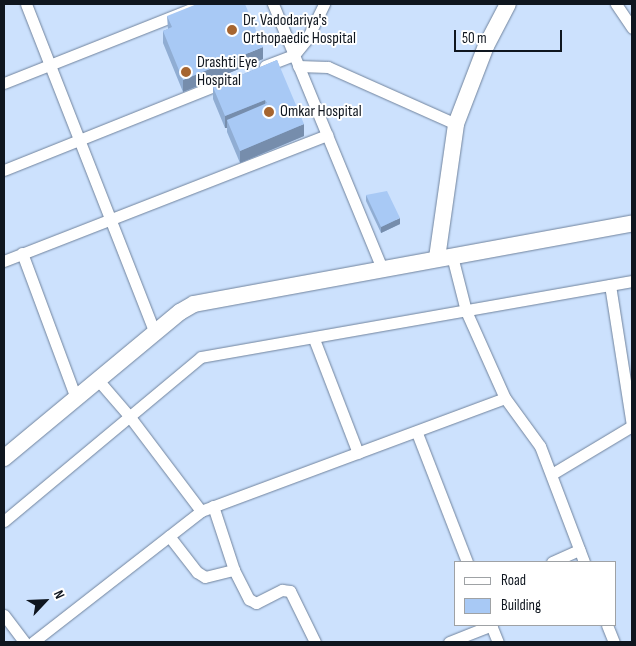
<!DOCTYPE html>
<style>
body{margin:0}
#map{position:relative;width:636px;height:646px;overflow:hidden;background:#cce1fd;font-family:"Sofia Sans Condensed",sans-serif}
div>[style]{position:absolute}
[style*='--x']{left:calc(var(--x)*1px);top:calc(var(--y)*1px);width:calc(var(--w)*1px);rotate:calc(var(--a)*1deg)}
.roads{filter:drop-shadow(0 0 1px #70839d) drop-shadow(0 0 1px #70839d)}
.street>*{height:11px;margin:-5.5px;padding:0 5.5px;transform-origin:5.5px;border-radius:5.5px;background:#fff}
.secondary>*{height:16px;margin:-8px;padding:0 8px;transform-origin:8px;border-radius:8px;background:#fff}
.wall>*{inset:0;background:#90add3}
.shaded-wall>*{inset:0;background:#768dac}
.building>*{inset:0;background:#a8c9f5}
.dots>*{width:14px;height:14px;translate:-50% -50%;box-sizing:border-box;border:2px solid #fff;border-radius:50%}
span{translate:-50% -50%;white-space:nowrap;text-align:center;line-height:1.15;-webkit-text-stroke:4px #fff;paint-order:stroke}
.poi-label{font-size:16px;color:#0f161f}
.left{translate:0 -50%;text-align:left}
.frame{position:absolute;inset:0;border:5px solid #0f161f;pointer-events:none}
.legend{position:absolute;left:454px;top:561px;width:162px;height:65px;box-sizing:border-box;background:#fff;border:1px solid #9fa2a5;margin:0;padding:6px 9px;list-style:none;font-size:15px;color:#0f161f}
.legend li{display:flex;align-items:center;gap:10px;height:25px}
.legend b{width:25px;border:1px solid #9fa2a5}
.north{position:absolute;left:20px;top:576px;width:50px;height:50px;-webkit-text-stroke:4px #fff;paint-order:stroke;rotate:65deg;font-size:14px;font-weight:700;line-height:20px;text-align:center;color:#0f161f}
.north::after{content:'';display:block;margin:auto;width:18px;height:22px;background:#0f161f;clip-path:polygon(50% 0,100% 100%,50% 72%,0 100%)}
.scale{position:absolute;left:454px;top:30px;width:108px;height:22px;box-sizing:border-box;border:2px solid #0f161f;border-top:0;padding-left:6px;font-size:15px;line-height:18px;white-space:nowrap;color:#0f161f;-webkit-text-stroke:4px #fff;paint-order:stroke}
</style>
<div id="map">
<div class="roads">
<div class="street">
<div style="--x:26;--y:4;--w:353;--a:68.6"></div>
<div style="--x:273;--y:4;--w:287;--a:67.6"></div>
<div style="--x:616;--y:4;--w:29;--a:56"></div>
<div style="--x:265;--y:66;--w:31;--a:-21"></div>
<div style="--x:294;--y:55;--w:21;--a:-51"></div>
<div style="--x:307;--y:39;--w:39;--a:-64"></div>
<div style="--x:298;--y:66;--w:30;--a:2"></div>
<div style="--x:328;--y:67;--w:140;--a:24"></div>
<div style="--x:4;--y:83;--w:215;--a:-21.6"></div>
<div style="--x:4;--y:170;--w:240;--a:-21.8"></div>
<div style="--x:22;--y:253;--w:155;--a:69.6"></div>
<div style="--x:452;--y:256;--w:57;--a:75.7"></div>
<div style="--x:466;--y:311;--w:95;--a:65.9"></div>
<div style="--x:4;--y:261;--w:347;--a:-21.3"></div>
<div style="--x:610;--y:285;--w:143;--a:81.1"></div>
<div style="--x:314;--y:339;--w:122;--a:68.9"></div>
<div style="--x:417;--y:433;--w:138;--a:68.8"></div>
<div style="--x:552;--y:474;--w:93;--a:-31"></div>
<div style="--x:213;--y:506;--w:67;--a:71.8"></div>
<div style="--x:234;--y:570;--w:33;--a:63"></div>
<div style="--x:249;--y:599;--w:8;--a:30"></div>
<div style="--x:256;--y:603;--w:29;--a:-27"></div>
<div style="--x:282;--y:590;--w:8;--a:7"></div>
<div style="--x:290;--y:591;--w:57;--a:63.9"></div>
<div style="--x:201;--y:511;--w:324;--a:-20.4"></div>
<div style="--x:505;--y:398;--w:59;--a:53.9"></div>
<div style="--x:540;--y:446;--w:124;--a:69.2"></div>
<div style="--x:4;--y:521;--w:256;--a:-39.8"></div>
<div style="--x:201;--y:357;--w:438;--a:-10"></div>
<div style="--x:169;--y:536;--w:46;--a:52.1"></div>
<div style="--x:197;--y:572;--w:9;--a:32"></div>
<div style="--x:205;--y:577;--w:30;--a:-14"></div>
<div style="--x:552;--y:562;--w:30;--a:-24"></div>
<div style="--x:4;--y:615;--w:34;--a:53"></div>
<div style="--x:491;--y:625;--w:18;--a:68"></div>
<div style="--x:607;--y:625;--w:18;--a:68"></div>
<div style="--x:33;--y:642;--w:213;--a:-37.9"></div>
<div style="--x:201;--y:511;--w:118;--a:-127.1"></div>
<div style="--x:130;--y:417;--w:49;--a:-130.9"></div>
<div style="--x:449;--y:642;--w:46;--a:-21.6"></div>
</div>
<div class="secondary">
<div style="--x:437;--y:258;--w:135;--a:-81.9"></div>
<div style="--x:456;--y:124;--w:84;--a:-69"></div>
<div style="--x:486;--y:46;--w:47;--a:-62.4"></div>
<div style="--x:4;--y:458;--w:229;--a:-39.7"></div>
<div style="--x:180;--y:312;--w:16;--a:-30"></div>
<div style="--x:194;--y:304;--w:445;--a:-10.4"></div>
</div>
</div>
<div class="wall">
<div style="clip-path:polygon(167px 16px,263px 59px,183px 92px,163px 43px,163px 31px,168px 29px)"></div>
<div style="clip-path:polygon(277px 60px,304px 136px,240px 163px,227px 132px,227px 128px,225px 128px,213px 99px,213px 87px)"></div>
<div style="clip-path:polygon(366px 195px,400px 224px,381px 233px,366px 201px)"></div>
</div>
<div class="shaded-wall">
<div style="clip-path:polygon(263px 47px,263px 59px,183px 92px,183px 80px)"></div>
<div style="clip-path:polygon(265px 100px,265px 112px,227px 120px,227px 128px,225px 128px,225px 116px)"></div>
<div style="clip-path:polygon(304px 124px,304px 136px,240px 163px,240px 151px)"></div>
<div style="clip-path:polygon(400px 218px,400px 224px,381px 233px,381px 227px)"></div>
</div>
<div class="building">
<div style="clip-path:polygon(197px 4px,245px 4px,263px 47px,183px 80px,163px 31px,172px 27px,167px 16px)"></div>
<div style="clip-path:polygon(277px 60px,304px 124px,240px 151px,227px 120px,267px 103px,265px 100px,225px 116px,213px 87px)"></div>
<div style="clip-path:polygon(387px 191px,400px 218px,381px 227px,366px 195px)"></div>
</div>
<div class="dots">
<div style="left:232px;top:30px;background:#a66530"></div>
<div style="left:186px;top:72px;background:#a66530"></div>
<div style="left:269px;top:112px;background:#a66530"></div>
</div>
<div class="poi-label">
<span class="left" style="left:243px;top:30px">Dr. Vadodariya's<br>Orthopaedic Hospital</span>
<span class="left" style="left:197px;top:72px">Drashti Eye<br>Hospital</span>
<span class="left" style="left:280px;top:112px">Omkar Hospital</span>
</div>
<div class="frame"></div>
<ul class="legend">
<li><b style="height:6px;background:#fff"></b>Road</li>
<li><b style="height:14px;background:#a8c9f5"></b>Building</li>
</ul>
<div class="north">N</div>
<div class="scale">50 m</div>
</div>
